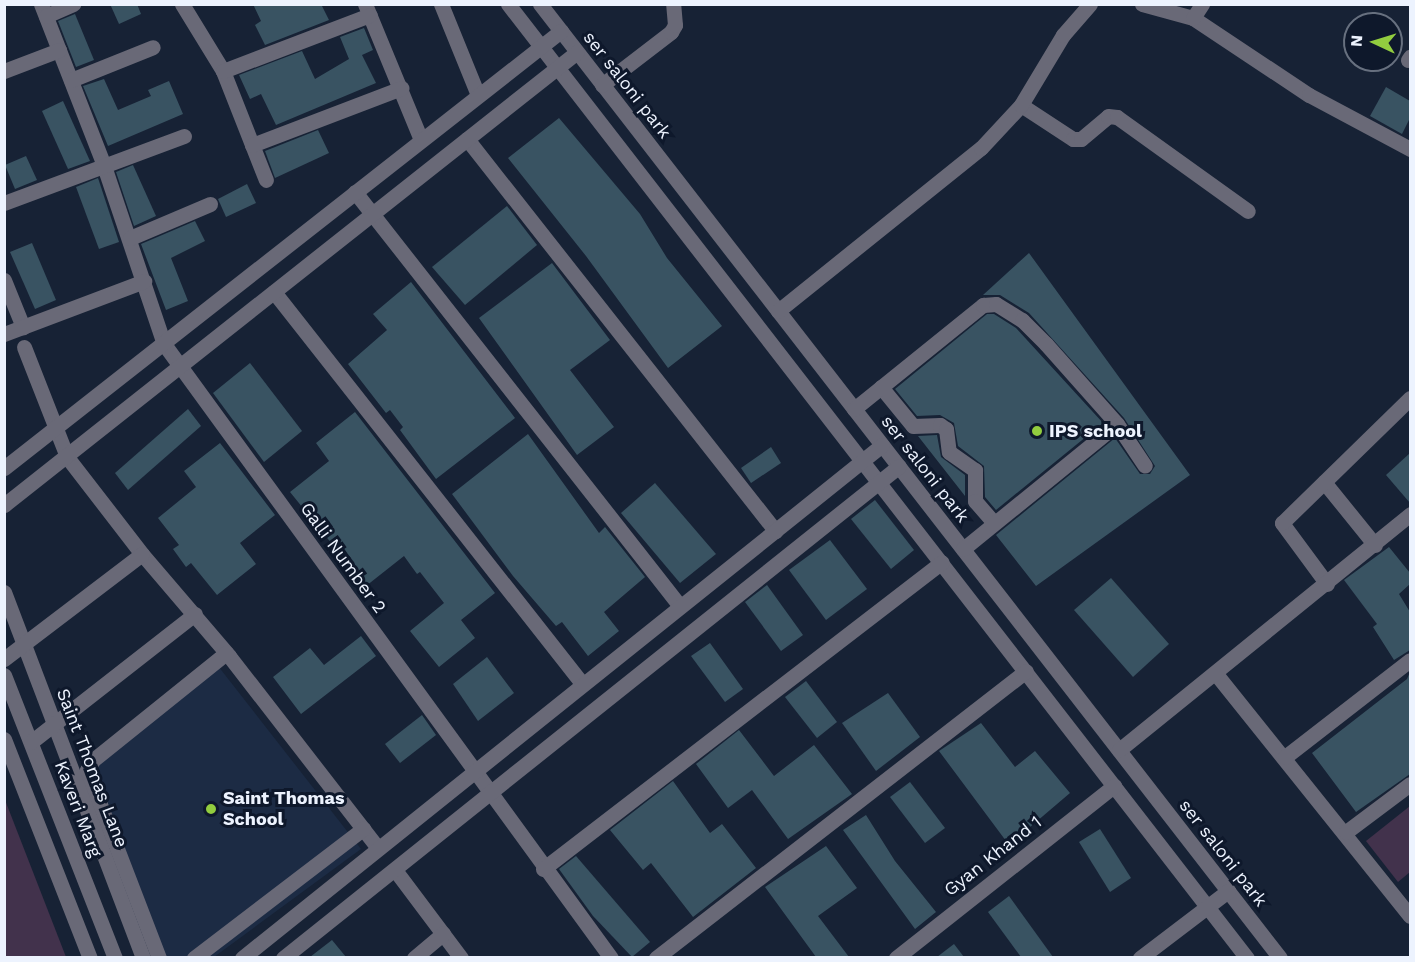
<!DOCTYPE html>
<style>
body{margin:0}
#map{position:relative;width:1415px;height:962px;overflow:hidden;background:#172235;font-family:"Work Sans",sans-serif}
div>[style]{position:absolute}
[style*='--x']{left:calc(var(--x)*1px);top:calc(var(--y)*1px);width:calc(var(--w)*1px);rotate:calc(var(--a)*1deg)}
.built>*{inset:0;background:#1c2b44}
.green>*{inset:0;background:#42324c}
.building>*{inset:0;background:#395362}
.minor>*{height:15px;margin:-7.5px;padding:0 7.5px;transform-origin:7.5px;border-radius:7.5px;background:#696977}
.dots>*{width:16px;height:16px;translate:-50% -50%;box-sizing:border-box;border:3px solid #0e182b;border-radius:50%}
span{translate:-50% -50%;white-space:nowrap;text-align:center;line-height:1.15;-webkit-text-stroke:6px #0e182b;paint-order:stroke}
.street-label{font-size:18px;color:#edf3fe}
.poi-label{font-size:18px;color:#edf3fe;font-weight:700}
.left{translate:0 -50%;text-align:left}
.frame{position:absolute;inset:0;border:6px solid #edf3fe;pointer-events:none}
.north{position:absolute;left:1343px;top:12px;width:60px;height:60px;box-sizing:border-box;background:#0e182b;border:2px solid #67707f;border-radius:50%;rotate:274deg;font-size:16px;font-weight:700;line-height:24px;text-align:center;color:#edf3fe}
.north::after{content:'';display:block;margin:auto;width:21px;height:27px;background:#92cd3f;clip-path:polygon(50% 0,100% 100%,50% 72%,0 100%)}
</style>
<div id="map">
<div class="built">
<div style="clip-path:polygon(211px 657px,361px 849px,214px 957px,151px 957px,78px 771px)"></div>
</div>
<div class="green">
<div style="clip-path:polygon(5px 800px,66px 957px,5px 957px)"></div>
<div style="clip-path:polygon(1410px 806px,1410px 872px,1398px 882px,1366px 841px)"></div>
</div>
<div class="building">
<div style="clip-path:polygon(110px 4px,137px 4px,141px 14px,119px 24px)"></div>
<div style="clip-path:polygon(253px 4px,321px 4px,329px 20px,265px 45px,255px 25px,261px 21px)"></div>
<div style="clip-path:polygon(75px 14px,94px 60px,76px 67px,58px 21px)"></div>
<div style="clip-path:polygon(364px 28px,373px 50px,362px 55px,376px 83px,276px 125px,261px 94px,250px 99px,239px 75px,302px 51px,315px 79px,349px 59px,340px 37px)"></div>
<div style="clip-path:polygon(104px 79px,118px 110px,151px 96px,148px 90px,169px 81px,183px 114px,108px 146px,83px 86px)"></div>
<div style="clip-path:polygon(1386px 87px,1410px 101px,1410px 118px,1402px 134px,1370px 116px)"></div>
<div style="clip-path:polygon(63px 101px,90px 161px,68px 169px,42px 111px)"></div>
<div style="clip-path:polygon(559px 118px,640px 214px,667px 258px,722px 326px,668px 368px,586px 256px,508px 158px)"></div>
<div style="clip-path:polygon(318px 130px,329px 153px,275px 178px,265px 151px)"></div>
<div style="clip-path:polygon(26px 156px,37px 180px,15px 189px,5px 165px)"></div>
<div style="clip-path:polygon(133px 165px,156px 216px,134px 226px,116px 172px)"></div>
<div style="clip-path:polygon(98px 178px,119px 242px,99px 249px,76px 187px)"></div>
<div style="clip-path:polygon(247px 184px,256px 203px,226px 217px,218px 199px)"></div>
<div style="clip-path:polygon(507px 206px,537px 245px,465px 305px,432px 267px)"></div>
<div style="clip-path:polygon(195px 221px,205px 241px,171px 258px,188px 301px,166px 310px,141px 244px)"></div>
<div style="clip-path:polygon(32px 243px,56px 300px,35px 309px,10px 252px)"></div>
<div style="clip-path:polygon(1029px 253px,1190px 475px,1036px 586px,996px 535px,1115px 438px,1140px 474px,1150px 474px,1155px 466px,1124px 418px,1029px 313px,1000px 295px,983px 295px)"></div>
<div style="clip-path:polygon(552px 263px,610px 340px,570px 370px,614px 427px,577px 455px,479px 318px)"></div>
<div style="clip-path:polygon(411px 282px,515px 418px,436px 479px,400px 430px,403px 427px,390px 410px,386px 413px,348px 364px,387px 330px,373px 314px)"></div>
<div style="clip-path:polygon(987px 314px,994px 314px,1016px 328px,1103px 423px,996px 510px,985px 497px,984px 466px,958px 446px,954px 423px,940px 415px,917px 416px,895px 389px)"></div>
<div style="clip-path:polygon(250px 363px,302px 431px,264px 462px,213px 393px)"></div>
<div style="clip-path:polygon(188px 409px,201px 426px,128px 490px,115px 473px)"></div>
<div style="clip-path:polygon(355px 412px,495px 593px,461px 620px,475px 638px,439px 667px,410px 631px,444px 603px,420px 572px,417px 574px,404px 556px,366px 586px,290px 492px,329px 461px,316px 443px)"></div>
<div style="clip-path:polygon(528px 434px,599px 533px,605px 527px,645px 577px,604px 612px,619px 631px,588px 656px,562px 622px,556px 626px,513px 576px,452px 494px)"></div>
<div style="clip-path:polygon(937px 435px,941px 457px,965px 475px,965px 496px,918px 436px)"></div>
<div style="clip-path:polygon(220px 443px,275px 515px,240px 543px,256px 564px,217px 595px,191px 563px,186px 567px,173px 549px,179px 545px,158px 518px,196px 487px,184px 471px)"></div>
<div style="clip-path:polygon(771px 447px,781px 463px,751px 483px,741px 468px)"></div>
<div style="clip-path:polygon(1410px 453px,1410px 503px,1386px 475px)"></div>
<div style="clip-path:polygon(655px 483px,716px 554px,680px 583px,621px 513px)"></div>
<div style="clip-path:polygon(875px 500px,914px 550px,891px 569px,851px 519px)"></div>
<div style="clip-path:polygon(830px 540px,867px 589px,826px 620px,789px 570px)"></div>
<div style="clip-path:polygon(1389px 547px,1410px 573px,1410px 584px,1399px 594px,1410px 612px,1410px 650px,1394px 660px,1373px 627px,1377px 624px,1344px 580px)"></div>
<div style="clip-path:polygon(1111px 578px,1169px 644px,1133px 677px,1074px 610px)"></div>
<div style="clip-path:polygon(767px 585px,803px 635px,781px 651px,745px 602px)"></div>
<div style="clip-path:polygon(361px 636px,376px 656px,301px 714px,273px 677px,310px 648px,324px 665px)"></div>
<div style="clip-path:polygon(710px 643px,743px 689px,725px 702px,691px 656px)"></div>
<div style="clip-path:polygon(487px 657px,514px 693px,478px 721px,453px 684px)"></div>
<div style="clip-path:polygon(1410px 672px,1410px 774px,1356px 812px,1312px 753px,1407px 679px)"></div>
<div style="clip-path:polygon(806px 681px,837px 722px,817px 738px,785px 697px)"></div>
<div style="clip-path:polygon(888px 693px,920px 737px,876px 771px,842px 723px)"></div>
<div style="clip-path:polygon(422px 715px,436px 735px,400px 763px,385px 744px)"></div>
<div style="clip-path:polygon(981px 723px,1015px 767px,1035px 751px,1070px 793px,1009px 845px,939px 751px)"></div>
<div style="clip-path:polygon(739px 730px,774px 776px,814px 745px,852px 794px,788px 839px,752px 790px,728px 808px,696px 764px)"></div>
<div style="clip-path:polygon(673px 781px,710px 833px,722px 824px,756px 868px,693px 917px,651px 863px,643px 870px,610px 830px)"></div>
<div style="clip-path:polygon(910px 782px,945px 828px,925px 843px,890px 797px)"></div>
<div style="clip-path:polygon(866px 815px,895px 861px,936px 912px,915px 929px,843px 830px)"></div>
<div style="clip-path:polygon(1100px 829px,1131px 878px,1110px 892px,1079px 842px)"></div>
<div style="clip-path:polygon(826px 846px,857px 888px,818px 916px,849px 957px,816px 957px,765px 887px)"></div>
<div style="clip-path:polygon(576px 856px,650px 942px,632px 957px,593px 916px,559px 869px)"></div>
<div style="clip-path:polygon(1009px 896px,1053px 957px,1021px 957px,988px 912px)"></div>
<div style="clip-path:polygon(332px 940px,346px 957px,310px 957px)"></div>
<div style="clip-path:polygon(954px 944px,964px 957px,937px 957px)"></div>
</div>
<div class="minor">
<div style="--x:41;--y:4;--w:174;--a:68.7"></div>
<div style="--x:104;--y:166;--w:188;--a:71.4"></div>
<div style="--x:164;--y:344;--w:759;--a:53.94"></div>
<div style="--x:182;--y:4;--w:79;--a:58.5"></div>
<div style="--x:223;--y:71;--w:117;--a:68.5"></div>
<div style="--x:365;--y:4;--w:147;--a:67.6"></div>
<div style="--x:441;--y:4;--w:98;--a:67.9"></div>
<div style="--x:508;--y:4;--w:1207;--a:52.24"></div>
<div style="--x:540;--y:4;--w:1207;--a:52.2"></div>
<div style="--x:1142;--y:4;--w:53;--a:15.4"></div>
<div style="--x:1193;--y:18;--w:139;--a:33.6"></div>
<div style="--x:1309;--y:95;--w:115;--a:28.1"></div>
<div style="--x:46;--y:16;--w:30;--a:-24"></div>
<div style="--x:1193;--y:18;--w:17;--a:-57"></div>
<div style="--x:1408;--y:60;--w:4;--a:-56"></div>
<div style="--x:4;--y:71;--w:59;--a:-20.9"></div>
<div style="--x:223;--y:71;--w:157;--a:-20.9"></div>
<div style="--x:71;--y:80;--w:88;--a:-21.9"></div>
<div style="--x:602;--y:85;--w:87;--a:-37.5"></div>
<div style="--x:671;--y:32;--w:8;--a:-60"></div>
<div style="--x:675;--y:25;--w:21;--a:-95"></div>
<div style="--x:1021;--y:105;--w:62;--a:33.2"></div>
<div style="--x:1073;--y:139;--w:8;--a:0"></div>
<div style="--x:1081;--y:139;--w:35;--a:-40"></div>
<div style="--x:1108;--y:116;--w:9;--a:6"></div>
<div style="--x:1117;--y:117;--w:161;--a:35.7"></div>
<div style="--x:467;--y:139;--w:499;--a:51.8"></div>
<div style="--x:252;--y:145;--w:160;--a:-20.9"></div>
<div style="--x:355;--y:192;--w:526;--a:51.87"></div>
<div style="--x:4;--y:203;--w:192;--a:-20.4"></div>
<div style="--x:130;--y:238;--w:87;--a:-23"></div>
<div style="--x:4;--y:280;--w:51;--a:68"></div>
<div style="--x:274;--y:292;--w:499;--a:51.8"></div>
<div style="--x:778;--y:311;--w:260;--a:-38.8"></div>
<div style="--x:981;--y:148;--w:59;--a:-47.1"></div>
<div style="--x:1021;--y:105;--w:82;--a:-59"></div>
<div style="--x:1063;--y:35;--w:41;--a:-48.9"></div>
<div style="--x:4;--y:334;--w:150;--a:-20.7"></div>
<div style="--x:24;--y:347;--w:118;--a:68.6"></div>
<div style="--x:67;--y:457;--w:123;--a:52.3"></div>
<div style="--x:142;--y:554;--w:134;--a:49.5"></div>
<div style="--x:229;--y:656;--w:243;--a:52.2"></div>
<div style="--x:881;--y:387;--w:50;--a:50.6"></div>
<div style="--x:913;--y:426;--w:27;--a:-2"></div>
<div style="--x:940;--y:425;--w:7;--a:34"></div>
<div style="--x:946;--y:429;--w:23;--a:83"></div>
<div style="--x:949;--y:452;--w:32;--a:35"></div>
<div style="--x:975;--y:470;--w:31;--a:90"></div>
<div style="--x:975;--y:501;--w:29;--a:49"></div>
<div style="--x:854;--y:409;--w:166;--a:-38.9"></div>
<div style="--x:983;--y:305;--w:13;--a:-4"></div>
<div style="--x:996;--y:304;--w:31;--a:32"></div>
<div style="--x:1022;--y:320;--w:34;--a:45"></div>
<div style="--x:1046;--y:344;--w:107;--a:48.4"></div>
<div style="--x:1117;--y:424;--w:50;--a:56.3"></div>
<div style="--x:4;--y:468;--w:708;--a:-38.12"></div>
<div style="--x:1324;--y:482;--w:81;--a:51"></div>
<div style="--x:4;--y:505;--w:730;--a:-38.33"></div>
<div style="--x:963;--y:549;--w:198;--a:-39.1"></div>
<div style="--x:1327;--y:584;--w:76;--a:-126.4"></div>
<div style="--x:1282;--y:523;--w:179;--a:-44.3"></div>
<div style="--x:4;--y:592;--w:392;--a:69.2"></div>
<div style="--x:4;--y:659;--w:173;--a:-37.3"></div>
<div style="--x:1216;--y:674;--w:310;--a:51.3"></div>
<div style="--x:4;--y:675;--w:304;--a:68.6"></div>
<div style="--x:4;--y:739;--w:235;--a:68.6"></div>
<div style="--x:31;--y:742;--w:208;--a:-38"></div>
<div style="--x:1119;--y:750;--w:375;--a:-39"></div>
<div style="--x:1285;--y:757;--w:158;--a:-37.8"></div>
<div style="--x:1346;--y:832;--w:80;--a:-36.9"></div>
<div style="--x:543;--y:869;--w:503;--a:-37.58"></div>
<div style="--x:395;--y:870;--w:110;--a:53.1"></div>
<div style="--x:159;--y:958;--w:201;--a:-111"></div>
<div style="--x:87;--y:770;--w:12;--a:-59"></div>
<div style="--x:93;--y:760;--w:171;--a:-38.8"></div>
<div style="--x:194;--y:958;--w:213;--a:-37.4"></div>
<div style="--x:242;--y:958;--w:820;--a:-38.71"></div>
<div style="--x:283;--y:958;--w:788;--a:-38.61"></div>
<div style="--x:414;--y:958;--w:38;--a:-40"></div>
<div style="--x:656;--y:958;--w:468;--a:-37.8"></div>
<div style="--x:896;--y:958;--w:278;--a:-38.3"></div>
<div style="--x:1140;--y:958;--w:111;--a:-37.3"></div>
</div>
<div class="dots">
<div style="left:1037px;top:431px;background:#92cd3f"></div>
<div style="left:211px;top:809px;background:#92cd3f"></div>
</div>
<div class="street-label">
<span style="left:627px;top:85px;rotate:52deg">ser saloni park</span>
<span style="left:925px;top:469px;rotate:52deg">ser saloni park</span>
<span style="left:343px;top:558px;rotate:54deg">Galli Number 2</span>
<span style="left:92px;top:768px;rotate:69deg">Saint Thomas Lane</span>
<span style="left:78px;top:809px;rotate:69deg">Kaveri Marg</span>
<span style="left:1223px;top:853px;rotate:52deg">ser saloni park</span>
<span style="left:993px;top:856px;rotate:-38deg">Gyan Khand 1</span>
</div>
<div class="poi-label">
<span class="left" style="left:1049px;top:431px">IPS school</span>
<span class="left" style="left:223px;top:809px">Saint Thomas<br>School</span>
</div>
<div class="frame"></div>
<div class="north">N</div>
</div>
